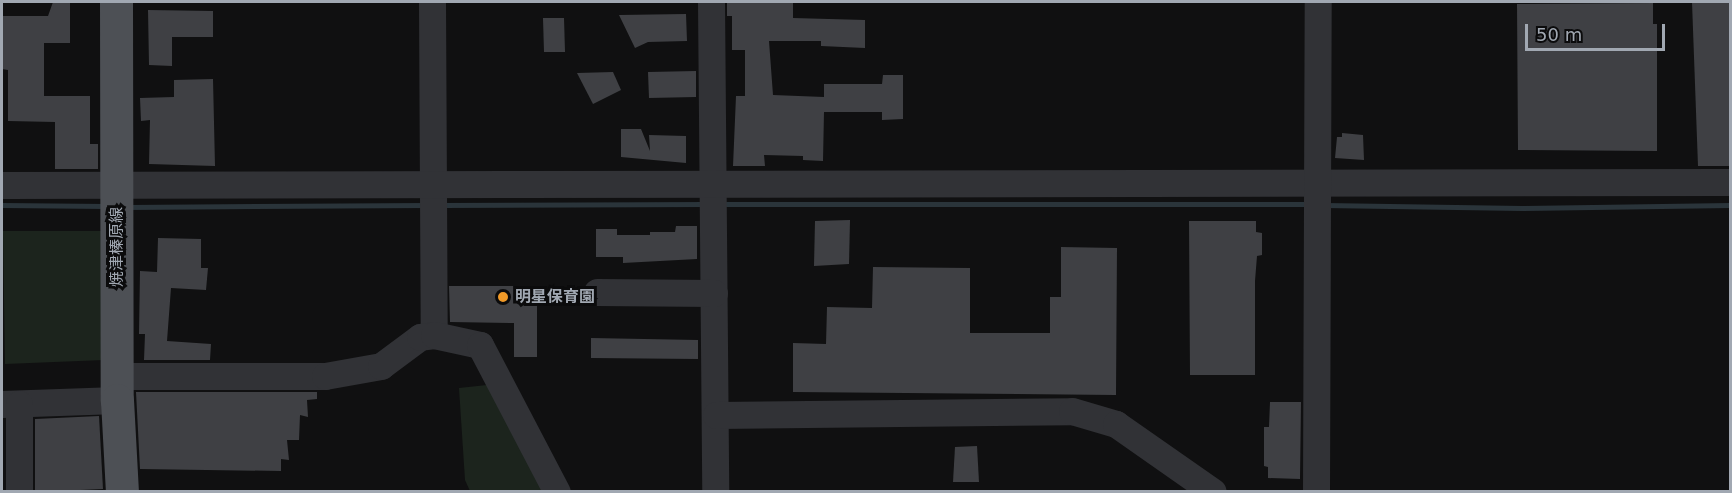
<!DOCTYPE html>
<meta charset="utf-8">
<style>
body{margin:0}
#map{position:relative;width:1732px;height:493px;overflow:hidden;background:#101011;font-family:"DejaVu Sans","Noto Sans JP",sans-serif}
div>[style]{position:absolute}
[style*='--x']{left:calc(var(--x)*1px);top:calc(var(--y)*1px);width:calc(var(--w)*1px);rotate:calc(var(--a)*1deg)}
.green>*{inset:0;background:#1c241d}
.stream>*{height:5px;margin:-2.5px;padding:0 2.5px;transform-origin:2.5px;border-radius:2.5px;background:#2a343a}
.building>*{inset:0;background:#3f4044}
.minor>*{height:27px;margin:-13.5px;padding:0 13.5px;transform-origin:13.5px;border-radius:13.5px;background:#313236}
.major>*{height:33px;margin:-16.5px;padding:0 16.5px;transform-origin:16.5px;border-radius:16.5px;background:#4d5055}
.dots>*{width:16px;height:16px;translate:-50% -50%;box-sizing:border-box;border:3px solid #0b0b0c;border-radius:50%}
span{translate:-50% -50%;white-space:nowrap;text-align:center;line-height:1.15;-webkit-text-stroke:6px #0b0b0c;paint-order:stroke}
.street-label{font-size:16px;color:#a1a8b2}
.poi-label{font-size:16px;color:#a1a8b2;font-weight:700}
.left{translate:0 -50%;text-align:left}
.frame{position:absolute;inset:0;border:3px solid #a1a8b2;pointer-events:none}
.scale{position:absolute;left:1525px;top:24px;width:140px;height:27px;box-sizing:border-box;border:3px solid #a1a8b2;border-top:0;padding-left:8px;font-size:18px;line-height:21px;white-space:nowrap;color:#a1a8b2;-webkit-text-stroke:4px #0b0b0c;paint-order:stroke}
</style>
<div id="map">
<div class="green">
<div style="clip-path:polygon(3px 231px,103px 231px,104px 360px,5px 364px)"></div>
<div style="clip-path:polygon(487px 385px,544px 491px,470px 491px,465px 480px,459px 388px)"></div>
</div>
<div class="stream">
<div style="--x:721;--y:204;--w:588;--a:0"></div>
<div style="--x:2;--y:205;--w:104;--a:0.6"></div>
<div style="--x:442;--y:205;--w:264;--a:-0.2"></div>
<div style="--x:1324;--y:205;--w:198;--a:0.9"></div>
<div style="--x:1522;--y:208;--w:208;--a:-0.8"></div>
<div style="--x:127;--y:207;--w:300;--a:-0.4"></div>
</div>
<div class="building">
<div style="clip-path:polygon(53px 2px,70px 2px,70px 43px,44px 43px,44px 96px,90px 96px,90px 144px,98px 144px,98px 169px,55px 169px,55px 122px,8px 121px,8px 70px,2px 69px,2px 16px,48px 16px)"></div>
<div style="clip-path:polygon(727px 2px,793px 2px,793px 18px,865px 20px,865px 48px,821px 46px,821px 41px,769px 41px,773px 95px,824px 97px,824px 84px,882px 84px,883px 75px,903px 75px,903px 119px,882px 120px,882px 112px,824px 112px,823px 161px,803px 160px,803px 156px,764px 155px,765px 166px,733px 166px,736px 96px,745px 96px,745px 50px,732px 50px,732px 16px,727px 16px)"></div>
<div style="clip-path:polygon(1692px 2px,1731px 2px,1731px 166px,1698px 166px)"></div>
<div style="clip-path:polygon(1653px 3px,1653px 24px,1657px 24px,1657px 151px,1518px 150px,1517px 4px)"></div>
<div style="clip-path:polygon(148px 10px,213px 11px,213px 37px,172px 37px,172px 66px,149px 65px)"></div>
<div style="clip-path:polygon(686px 14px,687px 41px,648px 42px,635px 48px,619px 15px)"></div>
<div style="clip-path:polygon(543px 18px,564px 18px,565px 52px,544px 52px)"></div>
<div style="clip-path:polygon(696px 71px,696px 97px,649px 98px,648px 72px)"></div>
<div style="clip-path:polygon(613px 72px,621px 90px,593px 104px,577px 73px)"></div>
<div style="clip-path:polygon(213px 79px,215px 166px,149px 164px,150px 120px,141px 121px,140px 98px,174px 97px,174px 80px)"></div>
<div style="clip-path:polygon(621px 129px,641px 129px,650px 151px,649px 135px,686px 136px,686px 163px,621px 157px)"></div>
<div style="clip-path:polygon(1342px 133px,1363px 135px,1364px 160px,1335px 158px,1337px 137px,1342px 137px)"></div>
<div style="clip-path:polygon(850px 220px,849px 264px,814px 266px,815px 221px)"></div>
<div style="clip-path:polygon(1189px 221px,1256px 221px,1256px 232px,1262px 233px,1262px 255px,1257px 256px,1255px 281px,1255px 375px,1190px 375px)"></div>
<div style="clip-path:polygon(676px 226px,697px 226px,697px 259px,623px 263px,623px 257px,596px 257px,596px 229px,617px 229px,617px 235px,650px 235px,650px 232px,675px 232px)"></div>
<div style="clip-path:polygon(158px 238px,201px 239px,201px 268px,208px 268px,206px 290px,171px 288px,167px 341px,211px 344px,210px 360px,144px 360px,145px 334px,139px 334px,140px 271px,157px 272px)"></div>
<div style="clip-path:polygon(1061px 247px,1117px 248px,1116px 395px,793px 392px,793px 343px,826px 344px,827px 307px,872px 308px,873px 267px,970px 268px,970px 333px,1050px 333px,1050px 297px,1061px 297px)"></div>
<div style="clip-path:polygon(449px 286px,537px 286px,537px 357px,514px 357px,514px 323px,450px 322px)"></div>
<div style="clip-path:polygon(591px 338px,698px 340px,698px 359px,591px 358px)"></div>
<div style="clip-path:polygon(136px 392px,317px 392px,317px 399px,307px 400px,308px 417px,300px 415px,299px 440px,287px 440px,289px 460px,281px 459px,281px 471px,140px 469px)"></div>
<div style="clip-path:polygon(1270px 402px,1301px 402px,1300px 479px,1268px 478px,1268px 467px,1264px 466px,1264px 427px,1269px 427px)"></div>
<div style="clip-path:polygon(99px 416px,103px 489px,35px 492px,35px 419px)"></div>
<div style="clip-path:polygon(977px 446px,979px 482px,953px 482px,955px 447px)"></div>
</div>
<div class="minor">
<div style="--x:432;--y:2;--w:333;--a:89.7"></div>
<div style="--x:711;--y:2;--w:490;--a:89.5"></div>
<div style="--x:2;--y:185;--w:1728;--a:-0.1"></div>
<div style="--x:597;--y:292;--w:117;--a:0.5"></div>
<div style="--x:117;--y:376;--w:208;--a:0"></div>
<div style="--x:325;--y:376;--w:57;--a:-10.1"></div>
<div style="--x:381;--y:366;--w:49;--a:-36.6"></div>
<div style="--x:420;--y:337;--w:14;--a:-8"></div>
<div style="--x:434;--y:335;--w:47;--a:12.3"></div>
<div style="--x:480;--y:345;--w:166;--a:62.4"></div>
<div style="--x:2;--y:404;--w:115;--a:-2"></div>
<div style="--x:716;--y:415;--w:356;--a:-0.6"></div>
<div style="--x:1072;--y:411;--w:46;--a:16.5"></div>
<div style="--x:1116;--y:424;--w:118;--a:35"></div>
<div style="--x:19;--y:492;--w:88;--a:-90"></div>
<div style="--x:1316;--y:492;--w:490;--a:-89.8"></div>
</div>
<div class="major">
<div style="--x:116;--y:2;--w:398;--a:89.9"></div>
<div style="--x:117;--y:400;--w:92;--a:86.9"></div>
</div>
<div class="dots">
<div style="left:503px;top:297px;background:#f19a28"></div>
</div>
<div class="street-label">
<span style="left:117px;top:247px;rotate:-90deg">焼津榛原線</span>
</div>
<div class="poi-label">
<span class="left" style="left:515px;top:297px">明星保育園</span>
</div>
<div class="frame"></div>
<div class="scale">50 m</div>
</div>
